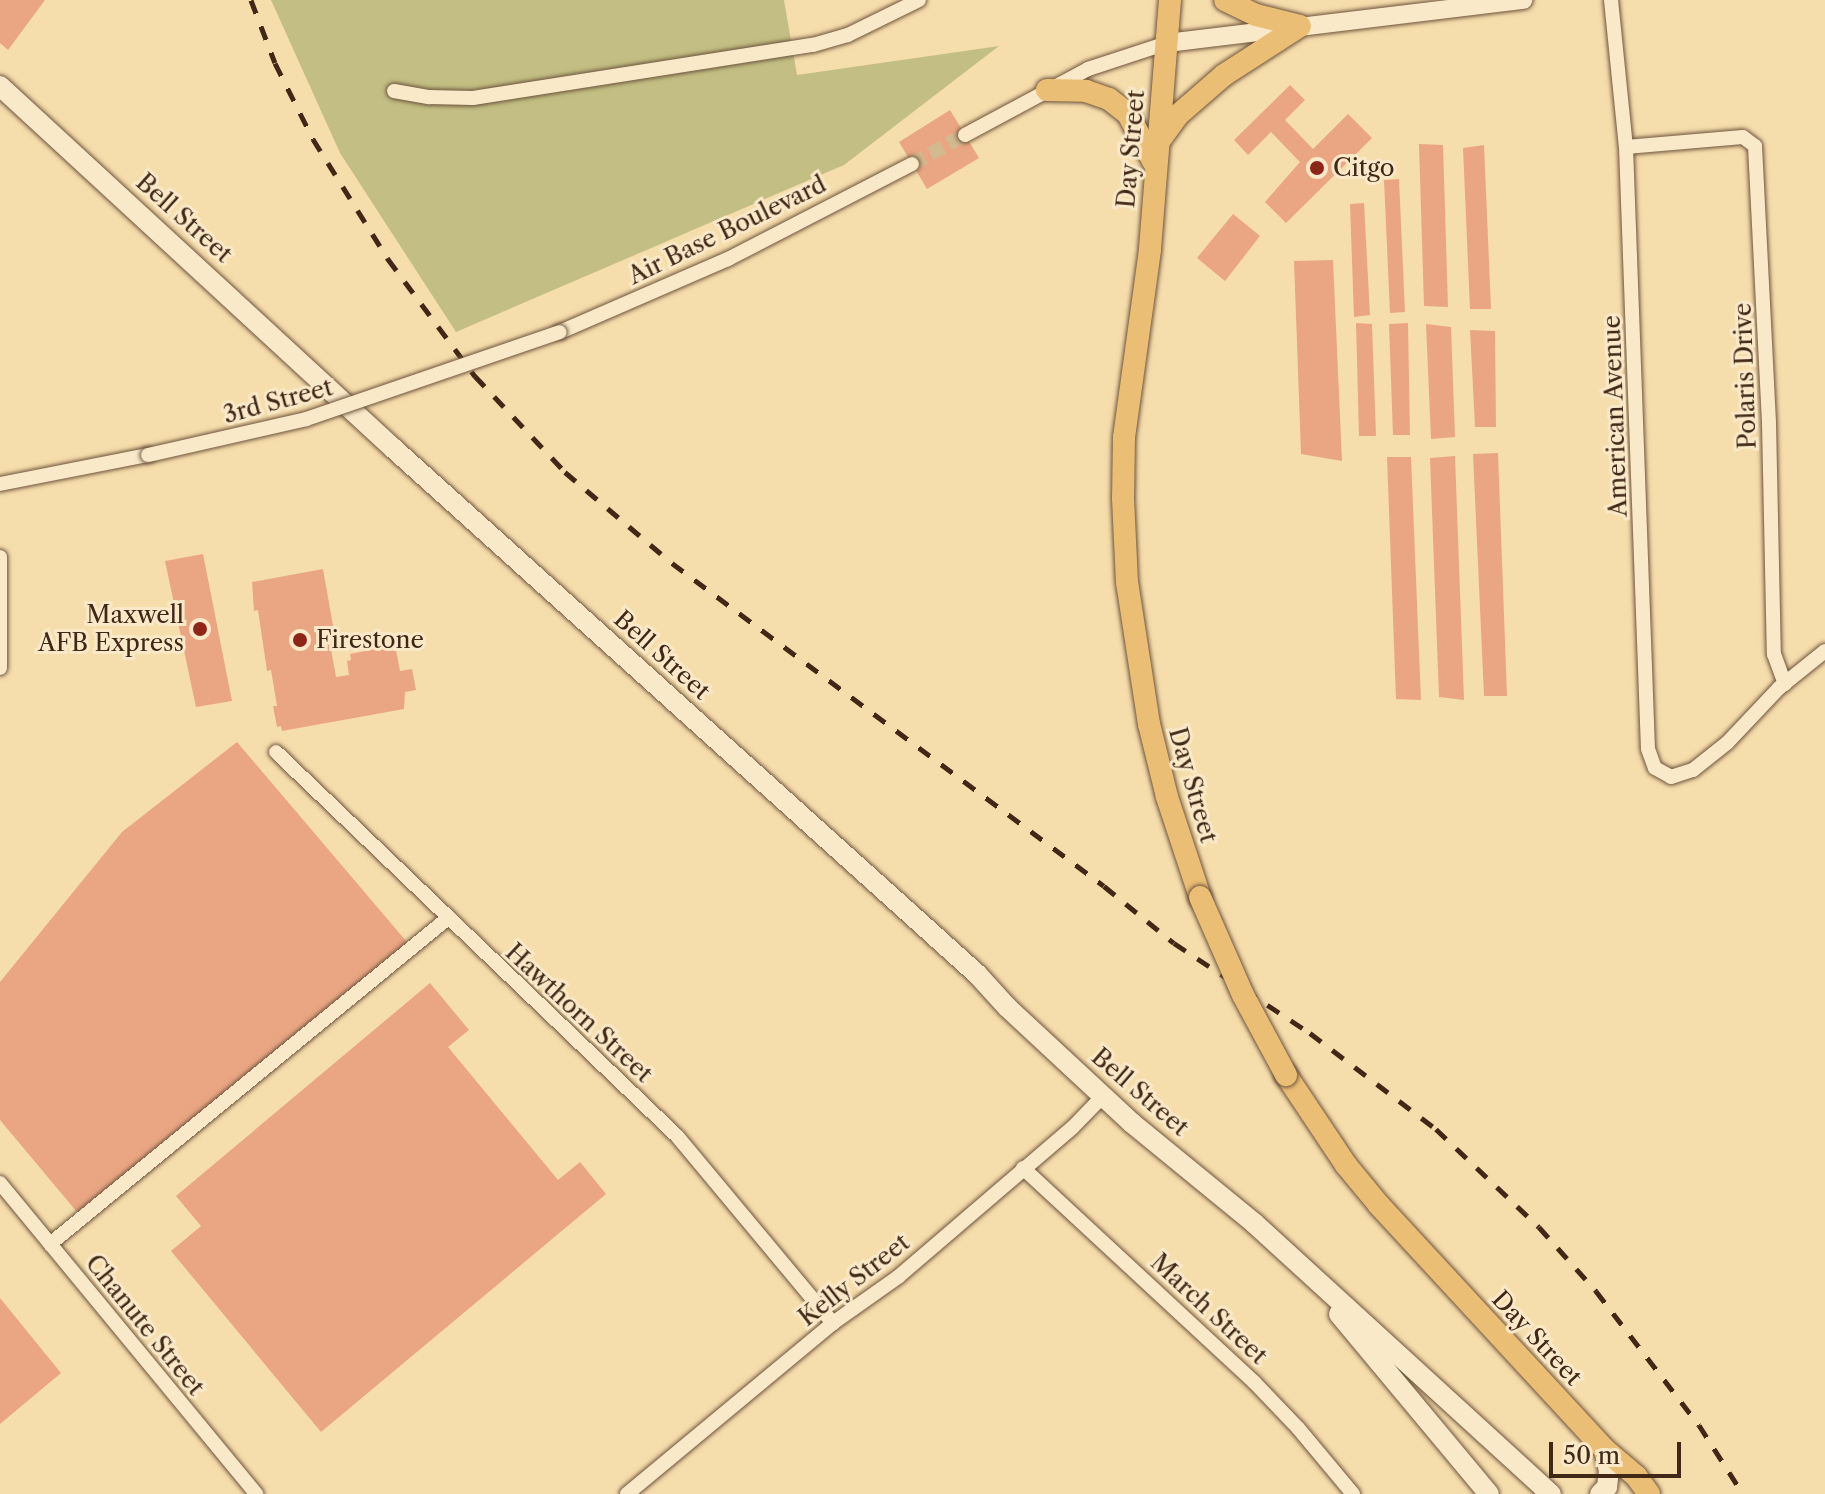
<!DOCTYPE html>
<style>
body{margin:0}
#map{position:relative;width:1825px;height:1494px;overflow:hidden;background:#f6ddac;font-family:"Libre Caslon Text",serif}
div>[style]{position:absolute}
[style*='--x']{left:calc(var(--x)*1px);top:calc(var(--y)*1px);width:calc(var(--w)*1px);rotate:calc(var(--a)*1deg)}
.green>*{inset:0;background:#c3bf84}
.building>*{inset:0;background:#eaa683}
.minor-tunnel>*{height:14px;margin-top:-7px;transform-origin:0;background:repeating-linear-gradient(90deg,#d2b98e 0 14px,transparent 0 21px)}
.roads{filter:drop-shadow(0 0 2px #6e543c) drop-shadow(0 0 2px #6e543c)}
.minor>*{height:14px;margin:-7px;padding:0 7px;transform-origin:7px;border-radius:7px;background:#f9e9c9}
.tertiary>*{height:18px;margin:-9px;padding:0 9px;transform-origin:9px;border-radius:9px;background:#f9e9c9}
.secondary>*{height:20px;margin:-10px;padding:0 10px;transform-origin:10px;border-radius:10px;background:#f9e9c9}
.primary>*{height:22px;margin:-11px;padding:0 11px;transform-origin:11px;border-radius:11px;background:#ebbe76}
.rail>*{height:5px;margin-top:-2.5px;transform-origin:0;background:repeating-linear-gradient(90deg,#412716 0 14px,transparent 0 28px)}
.bridges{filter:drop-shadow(0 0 2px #6e543c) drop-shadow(0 0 2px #6e543c)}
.minor-bridge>*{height:14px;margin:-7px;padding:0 7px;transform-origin:7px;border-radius:7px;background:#f9e9c9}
.primary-bridge>*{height:22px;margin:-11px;padding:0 11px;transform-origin:11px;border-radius:11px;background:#ebbe76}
.dots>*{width:22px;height:22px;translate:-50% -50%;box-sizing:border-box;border:4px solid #f9e9c9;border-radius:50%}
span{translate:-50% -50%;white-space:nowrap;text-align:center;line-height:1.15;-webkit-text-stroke:6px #f9e9c9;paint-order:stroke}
.street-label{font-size:24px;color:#412716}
.poi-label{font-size:24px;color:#412716}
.left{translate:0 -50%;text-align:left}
.right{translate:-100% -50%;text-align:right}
.scale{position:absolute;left:1549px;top:1442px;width:132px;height:36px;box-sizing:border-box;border:4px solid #412716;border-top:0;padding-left:10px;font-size:24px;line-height:28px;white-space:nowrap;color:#412716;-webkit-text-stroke:6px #f9e9c9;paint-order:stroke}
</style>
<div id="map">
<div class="green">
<div style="clip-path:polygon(271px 0,784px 0,797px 75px,999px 46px,844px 165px,456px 332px,340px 153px)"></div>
</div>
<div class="building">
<div style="clip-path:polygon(0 0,45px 0,8px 50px,0 43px)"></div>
<div style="clip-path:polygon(1290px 85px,1305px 100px,1285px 120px,1313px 149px,1348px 114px,1372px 138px,1286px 223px,1265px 202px,1300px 162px,1271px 132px,1248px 155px,1234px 140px)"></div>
<div style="clip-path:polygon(950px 110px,979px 158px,927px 189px,899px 142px)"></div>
<div style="clip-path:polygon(1419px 144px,1443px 145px,1448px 307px,1424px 306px)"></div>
<div style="clip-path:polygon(1484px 145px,1491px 309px,1470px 309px,1463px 148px)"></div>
<div style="clip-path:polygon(1399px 179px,1405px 312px,1390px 313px,1384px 180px)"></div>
<div style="clip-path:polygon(1364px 203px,1370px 315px,1354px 317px,1350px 204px)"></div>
<div style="clip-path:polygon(1233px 214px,1260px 236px,1225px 281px,1197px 258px)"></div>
<div style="clip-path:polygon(1333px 260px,1342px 461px,1301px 454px,1294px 261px)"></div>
<div style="clip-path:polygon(1356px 323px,1372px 324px,1376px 436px,1359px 436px)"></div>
<div style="clip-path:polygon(1408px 323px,1410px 435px,1393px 435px,1389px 324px)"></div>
<div style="clip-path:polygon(1426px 324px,1451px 327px,1455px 437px,1431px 439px)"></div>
<div style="clip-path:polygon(1470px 330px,1495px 331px,1496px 427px,1475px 427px)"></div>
<div style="clip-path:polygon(1498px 453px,1507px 696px,1484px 696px,1473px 454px)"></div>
<div style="clip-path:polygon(1455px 456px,1464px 700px,1439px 697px,1430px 458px)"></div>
<div style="clip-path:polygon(1387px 457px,1411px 457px,1421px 700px,1396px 699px)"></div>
<div style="clip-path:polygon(203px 554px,232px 701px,196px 707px,165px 561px)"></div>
<div style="clip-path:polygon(323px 569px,335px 637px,329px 638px,336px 677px,349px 675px,347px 661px,351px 660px,350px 654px,390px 646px,391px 651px,396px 650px,400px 671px,412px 669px,416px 690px,405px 692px,404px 709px,282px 731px,281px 726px,277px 727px,273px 706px,277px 706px,271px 670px,267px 671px,258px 610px,254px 611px,252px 582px)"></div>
<div style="clip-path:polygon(237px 742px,412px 948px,82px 1218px,0 1120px,0 982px,122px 832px)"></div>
<div style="clip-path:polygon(430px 983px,469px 1030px,448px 1047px,558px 1180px,580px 1162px,606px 1194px,321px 1432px,171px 1251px,201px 1226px,176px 1196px)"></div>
<div style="clip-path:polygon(0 1298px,61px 1373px,0 1424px)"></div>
</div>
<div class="minor-tunnel">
<div style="--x:912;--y:164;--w:60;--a:-28.7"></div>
</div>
<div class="roads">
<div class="minor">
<div style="--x:1611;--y:0;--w:148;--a:84.2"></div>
<div style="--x:1626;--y:147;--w:602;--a:87.91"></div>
<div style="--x:1648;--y:749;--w:20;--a:70"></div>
<div style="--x:1655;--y:768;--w:18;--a:29"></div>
<div style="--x:1671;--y:777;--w:23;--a:-18"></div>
<div style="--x:1693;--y:770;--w:43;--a:-38.5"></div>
<div style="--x:1727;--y:743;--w:76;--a:-46.6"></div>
<div style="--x:1779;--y:688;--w:59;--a:-38.8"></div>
<div style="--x:394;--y:91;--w:36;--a:10"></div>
<div style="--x:429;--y:97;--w:44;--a:1.3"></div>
<div style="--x:473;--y:98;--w:344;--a:-8.9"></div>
<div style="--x:813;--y:45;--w:36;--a:-16"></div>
<div style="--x:848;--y:35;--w:79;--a:-26.2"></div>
<div style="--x:965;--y:135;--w:140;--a:-28.2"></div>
<div style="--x:1088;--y:69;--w:83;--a:-18.2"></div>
<div style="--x:1626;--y:147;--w:117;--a:-4.9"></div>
<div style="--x:1743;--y:137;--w:15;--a:37"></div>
<div style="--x:1755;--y:146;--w:277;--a:87.1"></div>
<div style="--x:1769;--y:423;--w:231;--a:88.8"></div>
<div style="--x:1774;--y:654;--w:32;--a:70"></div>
<div style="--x:560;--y:332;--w:183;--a:-23.5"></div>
<div style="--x:728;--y:259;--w:207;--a:-27.3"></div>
<div style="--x:0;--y:484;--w:151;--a:-11.1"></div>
<div style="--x:0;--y:557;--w:111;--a:90"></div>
<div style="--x:276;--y:752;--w:555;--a:43.76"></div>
<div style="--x:677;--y:1136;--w:244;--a:50.2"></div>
<div style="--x:1023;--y:1168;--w:315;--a:42.8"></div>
<div style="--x:1254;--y:1382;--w:64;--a:46.3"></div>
<div style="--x:1298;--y:1428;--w:86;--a:50.2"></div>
<div style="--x:0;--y:1183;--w:403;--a:50.5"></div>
<div style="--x:50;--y:1244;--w:513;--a:-39.31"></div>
<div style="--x:627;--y:1494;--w:268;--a:-39.7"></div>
<div style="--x:833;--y:1323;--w:80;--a:-35.3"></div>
<div style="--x:898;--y:1277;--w:230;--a:-40.6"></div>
<div style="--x:1073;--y:1127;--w:43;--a:-45.9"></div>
</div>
<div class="tertiary">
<div style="--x:1167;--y:43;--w:359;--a:-6.9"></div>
</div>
<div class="secondary">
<div style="--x:0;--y:86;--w:534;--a:42.65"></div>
<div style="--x:393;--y:448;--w:786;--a:42.01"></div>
<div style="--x:977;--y:974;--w:45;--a:47.7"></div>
<div style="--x:1007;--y:1007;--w:171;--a:42.9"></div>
<div style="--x:1132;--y:1123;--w:158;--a:39.3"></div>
<div style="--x:1254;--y:1223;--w:402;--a:42.4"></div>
<div style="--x:1339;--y:1314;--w:234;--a:50.2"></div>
<div style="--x:1600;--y:1494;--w:10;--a:-45"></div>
<div style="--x:1607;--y:1487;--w:16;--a:-83"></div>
<div style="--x:1609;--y:1471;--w:23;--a:-103"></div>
</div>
<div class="primary">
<div style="--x:1170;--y:0;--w:251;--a:94.6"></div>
<div style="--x:1150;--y:250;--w:189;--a:97.9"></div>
<div style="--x:1124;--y:437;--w:61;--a:90.9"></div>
<div style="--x:1123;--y:498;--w:84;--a:87.3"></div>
<div style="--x:1127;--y:582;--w:144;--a:81.2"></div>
<div style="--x:1149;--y:724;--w:75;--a:76.1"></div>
<div style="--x:1167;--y:797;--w:105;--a:71.7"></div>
<div style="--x:1225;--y:0;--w:34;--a:26"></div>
<div style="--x:1256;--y:15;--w:45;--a:14"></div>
<div style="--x:1047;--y:90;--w:39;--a:1"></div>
<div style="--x:1086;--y:91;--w:24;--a:19"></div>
<div style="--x:1109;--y:99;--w:24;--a:38"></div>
<div style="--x:1128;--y:114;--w:55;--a:62"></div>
<div style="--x:1157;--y:144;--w:36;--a:-54"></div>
<div style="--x:1178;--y:115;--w:61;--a:-41"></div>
<div style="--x:1224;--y:75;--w:90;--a:-32.8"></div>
<div style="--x:1286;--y:1075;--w:108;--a:56.3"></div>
<div style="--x:1346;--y:1165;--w:52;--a:50.5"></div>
<div style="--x:1379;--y:1205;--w:332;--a:47.3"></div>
<div style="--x:1604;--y:1449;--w:42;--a:40.2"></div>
<div style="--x:1636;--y:1476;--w:22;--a:54"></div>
</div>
</div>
<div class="rail">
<div style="--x:251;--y:0;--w:67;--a:69.1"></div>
<div style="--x:275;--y:63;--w:85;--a:63.4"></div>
<div style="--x:313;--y:139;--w:142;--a:58"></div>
<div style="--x:388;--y:259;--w:146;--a:53.4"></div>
<div style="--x:475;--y:376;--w:132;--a:46.8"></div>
<div style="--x:565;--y:472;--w:140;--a:40.4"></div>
<div style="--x:672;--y:563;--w:539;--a:36.78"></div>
<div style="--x:1104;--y:886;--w:90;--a:39.2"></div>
<div style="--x:1174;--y:943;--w:163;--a:33.5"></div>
<div style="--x:1310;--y:1033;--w:158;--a:37.3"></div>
<div style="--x:1436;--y:1129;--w:142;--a:43.6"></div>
<div style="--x:1539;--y:1227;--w:86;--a:48.3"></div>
<div style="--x:1596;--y:1291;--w:169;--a:52.5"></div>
<div style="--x:1699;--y:1425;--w:82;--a:57.5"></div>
</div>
<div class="bridges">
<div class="minor-bridge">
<div style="--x:148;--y:455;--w:162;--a:-12.8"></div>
<div style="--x:306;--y:419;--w:268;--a:-18.9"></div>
</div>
<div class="primary-bridge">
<div style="--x:1200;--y:897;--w:107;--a:66.3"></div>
<div style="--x:1243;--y:995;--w:91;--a:61.7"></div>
</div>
</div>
<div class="dots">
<div style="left:1317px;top:168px;background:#8f2418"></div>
<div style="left:200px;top:629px;background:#8f2418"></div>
<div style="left:300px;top:640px;background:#8f2418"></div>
</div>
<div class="street-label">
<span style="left:1131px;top:149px;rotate:-85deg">Day Street</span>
<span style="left:184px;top:218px;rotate:42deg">Bell Street</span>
<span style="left:727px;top:230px;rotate:-26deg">Air Base Boulevard</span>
<span style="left:1745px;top:376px;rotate:-92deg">Polaris Drive</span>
<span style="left:278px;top:401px;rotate:-15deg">3rd Street</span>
<span style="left:1615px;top:416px;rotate:-92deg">American Avenue</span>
<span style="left:662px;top:655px;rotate:42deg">Bell Street</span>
<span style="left:1193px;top:785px;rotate:74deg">Day Street</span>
<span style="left:579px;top:1013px;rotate:43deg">Hawthorn Street</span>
<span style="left:1140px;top:1092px;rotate:41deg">Bell Street</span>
<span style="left:854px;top:1280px;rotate:-38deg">Kelly Street</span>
<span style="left:1209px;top:1309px;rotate:43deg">March Street</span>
<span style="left:145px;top:1325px;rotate:51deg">Chanute Street</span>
<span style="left:1537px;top:1338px;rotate:47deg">Day Street</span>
</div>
<div class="poi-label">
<span class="left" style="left:1333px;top:168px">Citgo</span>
<span class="right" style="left:184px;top:629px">Maxwell<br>AFB Express</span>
<span class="left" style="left:316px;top:640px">Firestone</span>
</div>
<div class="scale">50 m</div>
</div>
